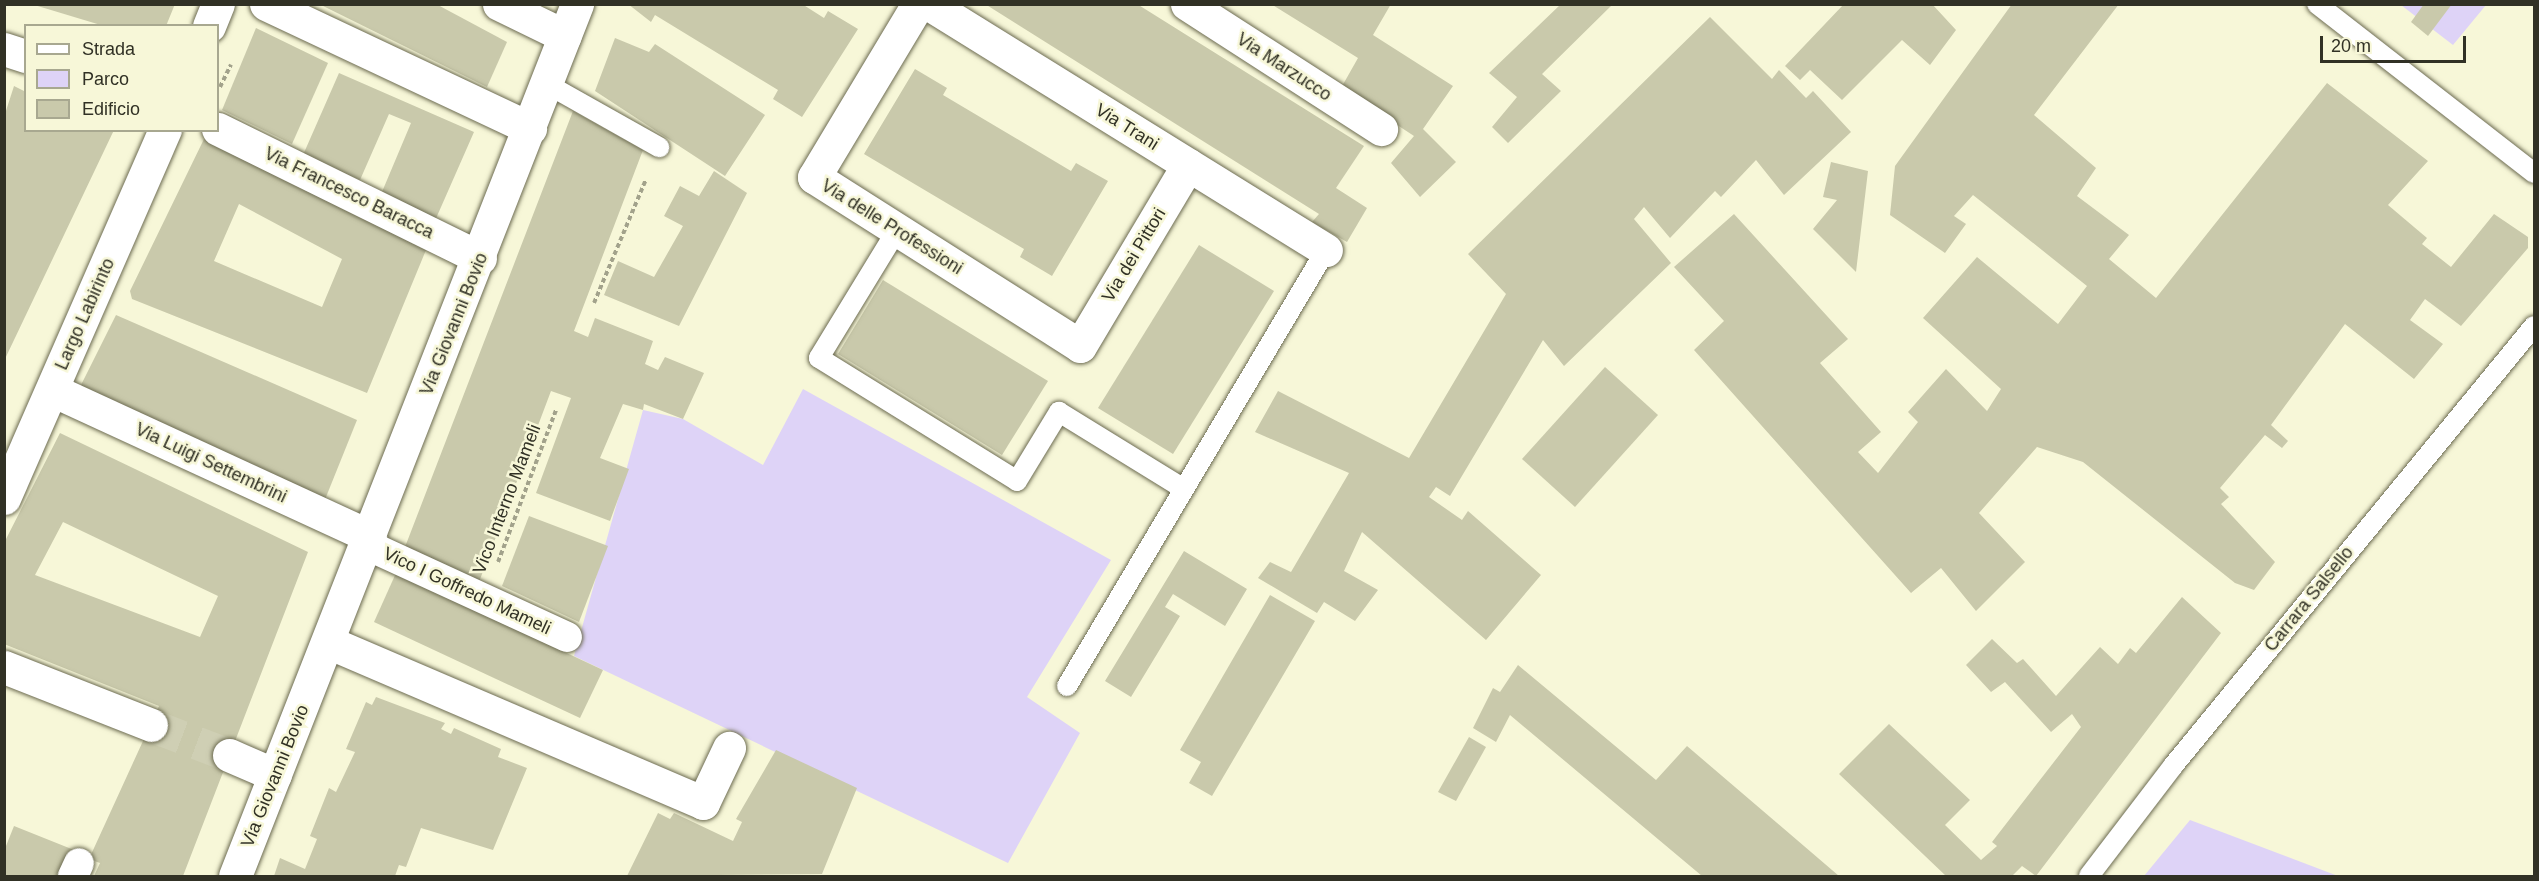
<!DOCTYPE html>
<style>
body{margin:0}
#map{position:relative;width:2539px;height:881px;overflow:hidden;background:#f7f7d8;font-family:Arial,sans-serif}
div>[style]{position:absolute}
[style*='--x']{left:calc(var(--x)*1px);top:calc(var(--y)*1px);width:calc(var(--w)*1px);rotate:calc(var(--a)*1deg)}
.green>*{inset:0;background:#ded3f7}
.building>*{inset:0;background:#c9c9ab}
.minor-tunnel>*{height:33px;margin-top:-16.5px;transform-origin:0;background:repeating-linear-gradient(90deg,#cfcfb4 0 33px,transparent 0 49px)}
.path>*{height:4px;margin-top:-2px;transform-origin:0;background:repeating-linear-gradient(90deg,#a2a28b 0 4.5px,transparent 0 7.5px)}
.roads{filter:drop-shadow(0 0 2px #6c6b51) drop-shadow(0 0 2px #6c6b51)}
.service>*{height:20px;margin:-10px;padding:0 10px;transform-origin:10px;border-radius:10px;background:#fff}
.pedestrian>*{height:30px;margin:-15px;padding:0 15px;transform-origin:15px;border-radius:15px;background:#fff}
.minor>*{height:33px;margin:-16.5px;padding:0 16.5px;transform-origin:16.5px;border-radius:16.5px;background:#fff}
.tertiary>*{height:33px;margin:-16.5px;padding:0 16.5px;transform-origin:16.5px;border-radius:16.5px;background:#fff}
span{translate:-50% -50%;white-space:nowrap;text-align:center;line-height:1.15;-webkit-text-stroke:5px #f7f7d8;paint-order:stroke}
.street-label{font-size:18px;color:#313125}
.frame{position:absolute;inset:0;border:6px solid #313125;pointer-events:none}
.legend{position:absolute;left:24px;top:24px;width:195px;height:108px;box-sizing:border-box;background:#f7f7d8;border:2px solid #a8a890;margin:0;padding:8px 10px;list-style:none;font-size:18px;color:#313125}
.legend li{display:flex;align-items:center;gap:12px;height:30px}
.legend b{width:30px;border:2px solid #a8a890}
.scale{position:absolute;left:2320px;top:36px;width:146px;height:27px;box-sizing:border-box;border:3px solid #313125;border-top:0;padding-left:8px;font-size:18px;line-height:21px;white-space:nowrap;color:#313125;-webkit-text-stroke:4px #f7f7d8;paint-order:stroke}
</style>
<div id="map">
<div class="green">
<div style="clip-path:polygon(2401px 5px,2486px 5px,2453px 45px)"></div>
<div style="clip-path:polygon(803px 389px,1111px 560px,1027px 697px,1080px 733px,1008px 863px,574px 656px,643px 410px,683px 419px,763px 465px)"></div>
<div style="clip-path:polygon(2190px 820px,2338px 876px,2144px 876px)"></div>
</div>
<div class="building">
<div style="clip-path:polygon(31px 4px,175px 4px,166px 26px,104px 26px)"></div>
<div style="clip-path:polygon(319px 4px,436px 4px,507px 42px,487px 87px)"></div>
<div style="clip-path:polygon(628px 4px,802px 4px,824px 18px,828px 11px,858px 29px,802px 117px,773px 99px,778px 90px,655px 15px,651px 22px)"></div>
<div style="clip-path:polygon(985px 4px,1137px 4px,1364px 146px,1336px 188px,1367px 208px,1347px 242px,1312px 222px,1319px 214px)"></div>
<div style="clip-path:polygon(1271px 4px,1391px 4px,1373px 35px,1453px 86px,1423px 129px,1456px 162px,1420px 197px,1391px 163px,1414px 136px,1341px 88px,1358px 58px)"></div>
<div style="clip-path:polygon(1561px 4px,1613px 4px,1542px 74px,1561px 91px,1508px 143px,1492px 127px,1517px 97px,1489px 73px)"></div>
<div style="clip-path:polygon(1844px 4px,1932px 4px,1956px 30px,1930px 65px,1902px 40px,1842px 100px,1810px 70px,1800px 80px,1785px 66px)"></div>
<div style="clip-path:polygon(2012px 4px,2119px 4px,2034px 115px,2096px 168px,2077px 196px,2129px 235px,2109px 259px,2156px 298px,2327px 83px,2428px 161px,2388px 205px,2427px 238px,2422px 244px,2451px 267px,2494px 214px,2528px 237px,2528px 248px,2461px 326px,2425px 299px,2410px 320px,2443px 344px,2414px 379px,2345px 324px,2271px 425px,2288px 441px,2282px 448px,2265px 435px,2220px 488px,2229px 497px,2221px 504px,2275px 562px,2254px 590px,2235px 583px,2083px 462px,2037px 447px,1979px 513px,2025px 562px,1976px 611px,1941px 568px,1911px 593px,1694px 350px,1724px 321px,1674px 267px,1734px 214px,1848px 339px,1820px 363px,1881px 432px,1858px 452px,1878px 473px,1918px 422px,1908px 412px,1946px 369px,1987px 411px,2001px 389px,1923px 318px,1977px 257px,2058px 324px,2087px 286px,1973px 195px,1954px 216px,1966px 224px,1945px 253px,1890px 215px,1895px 166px)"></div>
<div style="clip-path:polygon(2424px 4px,2452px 4px,2428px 36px,2411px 22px)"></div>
<div style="clip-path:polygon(1710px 17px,1772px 79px,1779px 70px,1806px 98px,1813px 91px,1851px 132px,1784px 195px,1756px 160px,1721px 197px,1715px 191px,1670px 238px,1644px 207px,1634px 219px,1671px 263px,1564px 366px,1543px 340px,1450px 496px,1436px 487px,1429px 497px,1462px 520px,1468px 511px,1541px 575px,1486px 640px,1362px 532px,1344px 571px,1378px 590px,1355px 621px,1324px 602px,1317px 613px,1258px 578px,1270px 562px,1291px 572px,1349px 473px,1255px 432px,1278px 391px,1409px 458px,1506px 294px,1468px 254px)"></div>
<div style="clip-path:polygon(256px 28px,328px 63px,292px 144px,222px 110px)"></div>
<div style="clip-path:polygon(615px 38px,649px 52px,655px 44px,765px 115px,725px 176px,595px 91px)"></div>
<div style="clip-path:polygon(915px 69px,947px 88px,943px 95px,1071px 171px,1076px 163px,1108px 181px,1052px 276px,1020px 257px,1024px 249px,864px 154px)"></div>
<div style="clip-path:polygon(339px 73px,474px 132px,434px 223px,379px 199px,411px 123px,389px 114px,360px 180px,303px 155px)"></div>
<div style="clip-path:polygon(14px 86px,26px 92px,26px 130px,114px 130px,4px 361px,4px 117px)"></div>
<div style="clip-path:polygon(573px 111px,643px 150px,574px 331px,588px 337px,595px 318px,653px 341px,645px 364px,658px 370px,665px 357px,704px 373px,683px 419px,644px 404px,643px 410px,623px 404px,600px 458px,629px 469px,610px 521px,536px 493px,571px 398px,551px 391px,479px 582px,405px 547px)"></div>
<div style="clip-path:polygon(evenodd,204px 139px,426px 250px,367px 393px,132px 299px,130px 291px,204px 139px,239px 204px,342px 259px,322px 307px,214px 261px,239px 204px)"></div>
<div style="clip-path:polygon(1831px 162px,1868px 171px,1856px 272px,1813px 229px,1837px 200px,1823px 197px)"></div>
<div style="clip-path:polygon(714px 171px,747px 193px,679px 326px,604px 295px,618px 261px,654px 277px,683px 226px,664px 216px,680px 186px,699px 196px)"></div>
<div style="clip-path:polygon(1199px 245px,1274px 291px,1173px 454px,1098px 408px)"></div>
<div style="clip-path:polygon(883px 280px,1048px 381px,1002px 455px,838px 354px)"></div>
<div style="clip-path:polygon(116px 315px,357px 420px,324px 502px,80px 387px)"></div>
<div style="clip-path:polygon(1605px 367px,1658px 415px,1575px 507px,1522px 459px)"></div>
<div style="clip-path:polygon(evenodd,60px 433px,308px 552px,183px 876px,94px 876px,100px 863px,89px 859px,159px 706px,4px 644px,4px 543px,60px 433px,63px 522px,218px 596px,200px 637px,35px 575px,63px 522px)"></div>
<div style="clip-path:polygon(529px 516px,608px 546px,579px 622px,502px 586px)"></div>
<div style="clip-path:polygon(1184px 551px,1247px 589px,1225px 626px,1173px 594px,1165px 607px,1180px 616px,1131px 697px,1105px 681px)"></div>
<div style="clip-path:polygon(396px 573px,603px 670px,580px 718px,374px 622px)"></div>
<div style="clip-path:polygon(1270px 595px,1315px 621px,1212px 796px,1189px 783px,1201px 762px,1180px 750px)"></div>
<div style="clip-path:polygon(2182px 597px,2221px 633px,2036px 876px,2022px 866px,2012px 876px,1946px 876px,1839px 774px,1889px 724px,1970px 800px,1945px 825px,1981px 860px,1997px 846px,1992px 842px,2081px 727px,2072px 714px,2051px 732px,2005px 682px,1991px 692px,1966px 665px,1992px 639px,2017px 663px,2023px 659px,2056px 696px,2100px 647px,2118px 664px,2130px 648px,2136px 653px)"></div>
<div style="clip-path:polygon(1518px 665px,1656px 780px,1687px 746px,1839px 876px,1702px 876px,1510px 715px,1496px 742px,1473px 728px,1493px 688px,1500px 692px)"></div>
<div style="clip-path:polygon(376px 697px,445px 723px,441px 729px,451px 734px,454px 728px,501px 749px,498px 757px,527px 768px,493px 850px,421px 828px,406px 867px,399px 865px,395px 876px,274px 876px,280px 858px,305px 869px,317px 839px,310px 836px,329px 788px,336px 792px,355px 752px,346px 749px,366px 702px,372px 705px)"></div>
<div style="clip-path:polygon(1469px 737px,1486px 747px,1456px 801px,1438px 792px)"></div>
<div style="clip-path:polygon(776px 750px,857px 788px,822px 874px,627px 876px,658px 813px,670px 819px,674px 813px,733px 841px,742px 822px,736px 819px)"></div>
<div style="clip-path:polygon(14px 826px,74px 850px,63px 876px,4px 876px,4px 851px)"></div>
</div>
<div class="minor-tunnel">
<div style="--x:151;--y:725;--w:84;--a:21"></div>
</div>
<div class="path">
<div style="--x:220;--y:87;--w:25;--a:-64"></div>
<div style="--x:594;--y:303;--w:134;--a:-67.2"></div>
<div style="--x:498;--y:562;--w:163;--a:-69.1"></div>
</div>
<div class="roads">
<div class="service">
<div style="--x:2317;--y:4;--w:275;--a:37.9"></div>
<div style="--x:547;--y:84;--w:129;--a:29.4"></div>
<div style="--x:897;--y:230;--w:150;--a:121.4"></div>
<div style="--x:819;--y:358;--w:233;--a:31.8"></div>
<div style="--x:1017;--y:481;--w:81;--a:-58.7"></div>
<div style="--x:1059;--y:412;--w:143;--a:31.6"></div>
<div style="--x:1067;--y:686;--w:507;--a:-59.29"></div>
<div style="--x:2089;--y:876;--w:138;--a:-52.6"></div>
<div style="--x:2173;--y:766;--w:569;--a:-50.63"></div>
</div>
<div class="pedestrian">
<div style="--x:367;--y:545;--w:220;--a:24.7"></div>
<div style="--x:73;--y:876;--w:14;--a:-65"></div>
</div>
<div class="minor">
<div style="--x:266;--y:4;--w:292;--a:25.2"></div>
<div style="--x:499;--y:4;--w:73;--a:25.9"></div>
<div style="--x:918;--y:4;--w:202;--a:121"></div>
<div style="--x:814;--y:177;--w:315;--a:32.4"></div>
<div style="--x:1080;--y:346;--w:211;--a:-59.2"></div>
<div style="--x:929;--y:4;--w:467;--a:31.8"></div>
<div style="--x:1187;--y:4;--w:231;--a:32.8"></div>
<div style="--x:209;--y:26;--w:24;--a:-68"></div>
<div style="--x:4;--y:49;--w:23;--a:18"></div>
<div style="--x:218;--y:129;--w:292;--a:26.2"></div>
<div style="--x:52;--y:390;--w:350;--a:24.7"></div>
<div style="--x:4;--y:498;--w:402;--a:-66.4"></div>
<div style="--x:328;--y:642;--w:408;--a:23.2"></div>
<div style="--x:703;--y:803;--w:61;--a:-64.7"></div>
<div style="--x:4;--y:667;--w:158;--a:21.5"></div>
<div style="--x:229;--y:755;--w:50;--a:23.5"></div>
</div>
<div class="tertiary">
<div style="--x:235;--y:876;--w:937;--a:-68.58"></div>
</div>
</div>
<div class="street-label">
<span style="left:1284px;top:67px;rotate:33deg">Via Marzucco</span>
<span style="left:1127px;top:127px;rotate:32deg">Via Trani</span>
<span style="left:349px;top:193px;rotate:26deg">Via Francesco Baracca</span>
<span style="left:892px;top:227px;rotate:32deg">Via delle Professioni</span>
<span style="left:1134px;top:255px;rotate:-59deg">Via dei Pittori</span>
<span style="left:85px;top:314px;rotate:-66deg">Largo Labirinto</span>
<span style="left:454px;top:324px;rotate:-68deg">Via Giovanni Bovio</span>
<span style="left:211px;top:463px;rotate:25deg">Via Luigi Settembrini</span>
<span style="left:507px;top:499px;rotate:-69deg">Vico Interno Mameli</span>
<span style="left:467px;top:591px;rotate:25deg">Vico I Goffredo Mameli</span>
<span style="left:2309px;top:599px;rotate:-51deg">Carrara Salsello</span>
<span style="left:275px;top:776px;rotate:-68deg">Via Giovanni Bovio</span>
</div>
<div class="frame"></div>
<ul class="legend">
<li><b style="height:8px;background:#fff"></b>Strada</li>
<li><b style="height:16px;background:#ded3f7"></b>Parco</li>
<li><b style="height:16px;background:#c9c9ab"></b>Edificio</li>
</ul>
<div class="scale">20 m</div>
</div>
